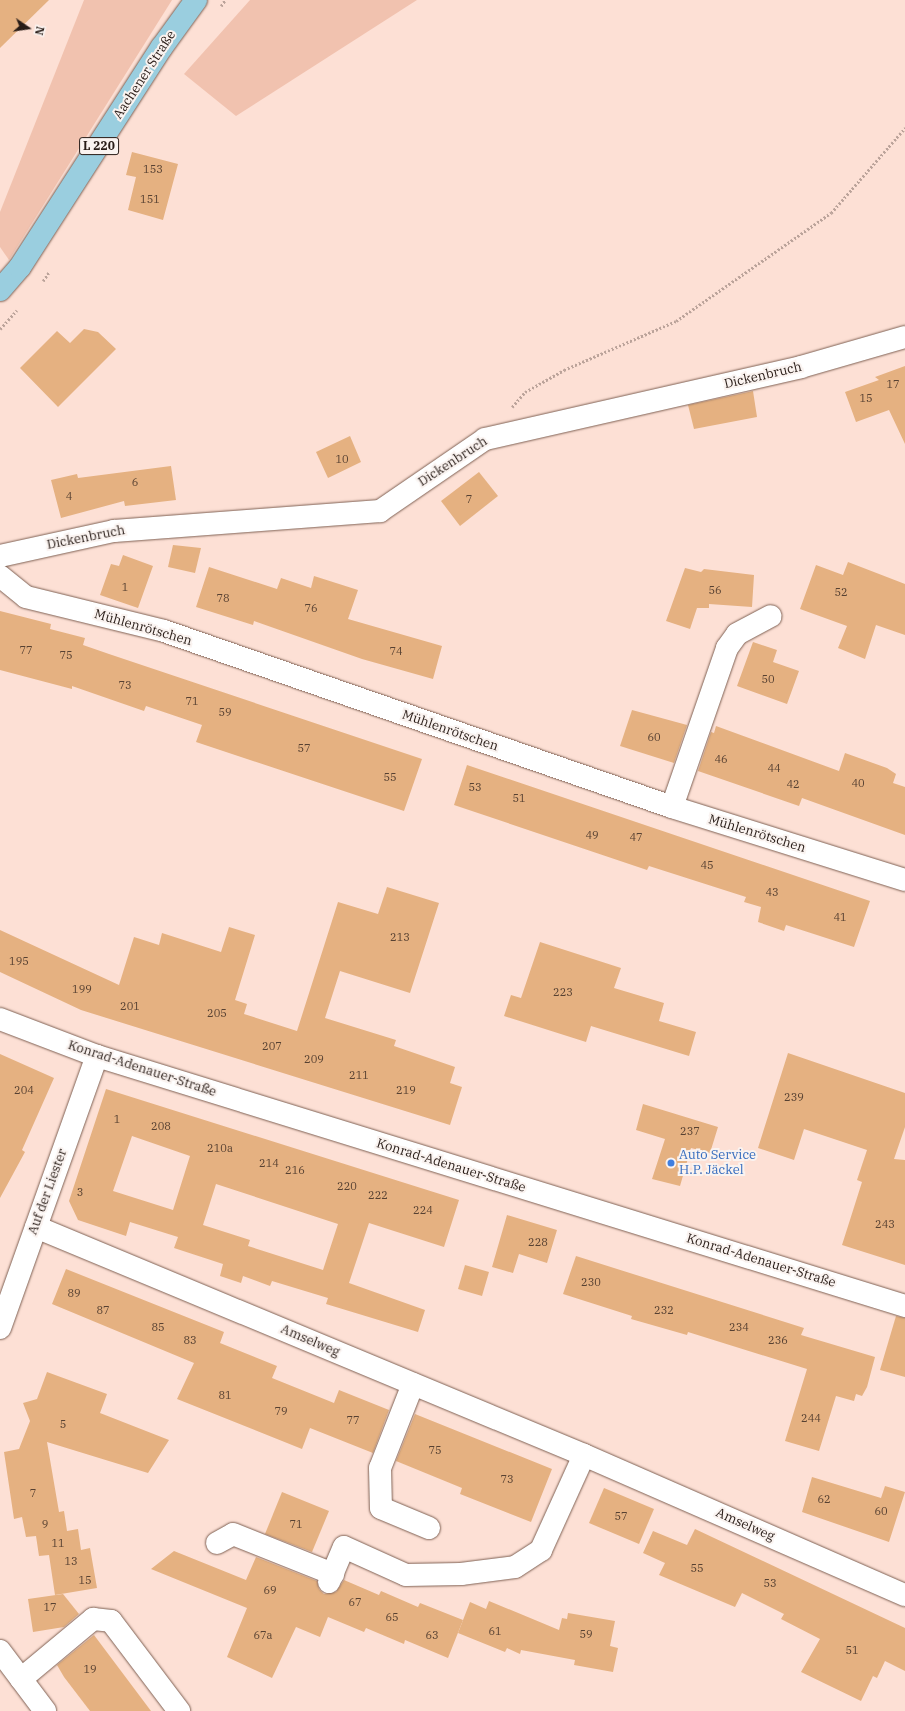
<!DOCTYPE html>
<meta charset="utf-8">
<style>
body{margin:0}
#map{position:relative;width:905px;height:1711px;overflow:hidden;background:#fde0d5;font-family:"IBM Plex Serif",serif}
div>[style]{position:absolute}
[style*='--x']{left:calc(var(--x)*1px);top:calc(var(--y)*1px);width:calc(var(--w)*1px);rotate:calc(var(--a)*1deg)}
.green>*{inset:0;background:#f1c2af}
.building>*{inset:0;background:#e5b181}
.path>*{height:2.5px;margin-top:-1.25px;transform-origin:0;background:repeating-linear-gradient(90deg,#bba39a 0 2px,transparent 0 4px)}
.roads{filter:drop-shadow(0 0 1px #7f6154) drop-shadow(0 0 1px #7f6154)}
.minor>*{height:22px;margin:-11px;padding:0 11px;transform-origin:11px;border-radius:11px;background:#fff}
.major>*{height:22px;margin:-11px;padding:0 11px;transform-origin:11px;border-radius:11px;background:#9acedf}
.dots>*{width:11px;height:11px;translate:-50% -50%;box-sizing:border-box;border:2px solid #faf3f0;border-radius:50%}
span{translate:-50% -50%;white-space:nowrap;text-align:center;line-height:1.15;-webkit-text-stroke:4px #faf3f0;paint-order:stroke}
.number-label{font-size:11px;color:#574132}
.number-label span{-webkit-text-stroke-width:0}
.shield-label span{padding:1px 3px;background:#faf3f0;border:1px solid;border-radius:3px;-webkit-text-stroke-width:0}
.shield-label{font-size:12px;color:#281c17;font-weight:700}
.street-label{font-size:13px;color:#281c17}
.shop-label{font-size:13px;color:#366cbe}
.left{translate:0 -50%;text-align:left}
.north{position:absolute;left:8px;top:8px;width:40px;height:40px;-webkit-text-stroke:3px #faf3f0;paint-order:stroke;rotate:103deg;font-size:11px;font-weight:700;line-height:16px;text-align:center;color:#281c17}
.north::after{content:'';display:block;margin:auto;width:14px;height:18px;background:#281c17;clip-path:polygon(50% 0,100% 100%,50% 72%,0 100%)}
</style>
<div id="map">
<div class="green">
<div style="clip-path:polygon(84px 0,172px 0,9px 260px,0 247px,0 212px)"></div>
<div style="clip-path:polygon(250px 0,417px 0,236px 116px,184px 74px)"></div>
</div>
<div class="building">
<div style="clip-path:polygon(0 0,49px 0,0 48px)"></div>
<div style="clip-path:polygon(132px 152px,178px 164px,163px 220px,128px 210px,136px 177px,126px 175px)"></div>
<div style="clip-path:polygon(84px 329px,98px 332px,116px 349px,58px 407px,20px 368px,57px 331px,70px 343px)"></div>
<div style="clip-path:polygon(905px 366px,905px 444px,889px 410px,856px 422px,845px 392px,879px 380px,875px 377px)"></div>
<div style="clip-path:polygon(753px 391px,757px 417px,694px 429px,688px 405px)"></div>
<div style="clip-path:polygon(350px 436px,361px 462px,328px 478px,316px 452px)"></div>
<div style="clip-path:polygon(171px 466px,176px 500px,125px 506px,124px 501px,61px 518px,51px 480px,77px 474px,78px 478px)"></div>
<div style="clip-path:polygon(479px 472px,498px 496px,460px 526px,441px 501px)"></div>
<div style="clip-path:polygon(173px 545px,201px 548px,195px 573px,168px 567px)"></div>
<div style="clip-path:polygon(123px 555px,153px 566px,138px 608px,100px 595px,111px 564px,119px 566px)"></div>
<div style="clip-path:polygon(848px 562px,905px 584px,905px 635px,876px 625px,865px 659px,838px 648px,847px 626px,800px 609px,816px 565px,843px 575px)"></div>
<div style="clip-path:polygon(209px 567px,277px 589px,281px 578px,311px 588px,314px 576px,358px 590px,348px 619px,442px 646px,433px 679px,362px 659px,254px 621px,253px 625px,196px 607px)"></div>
<div style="clip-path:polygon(685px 568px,701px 572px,704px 569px,754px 575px,752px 607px,709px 604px,709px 608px,697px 608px,690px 629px,666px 621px)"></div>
<div style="clip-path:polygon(0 611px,51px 624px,50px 629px,85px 638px,83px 645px,109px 654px,422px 759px,404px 811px,196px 742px,202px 725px,146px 706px,144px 711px,72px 686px,72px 689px,0 670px)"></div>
<div style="clip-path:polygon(753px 642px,777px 650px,773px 662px,799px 671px,787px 704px,737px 686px)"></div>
<div style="clip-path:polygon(632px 710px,687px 725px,674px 763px,620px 746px)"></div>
<div style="clip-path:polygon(716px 726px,839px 771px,845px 753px,887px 768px,896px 774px,893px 783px,905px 787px,905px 835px,802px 798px,799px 806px,698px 771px,711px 732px,714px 733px)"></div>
<div style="clip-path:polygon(467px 765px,870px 901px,854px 947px,786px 925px,784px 931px,758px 922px,761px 907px,744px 902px,746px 897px,649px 866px,647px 870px,454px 805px)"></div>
<div style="clip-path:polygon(387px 887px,439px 903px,410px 993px,340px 971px,325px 1018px,396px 1040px,394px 1046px,455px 1067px,450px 1083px,462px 1087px,450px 1125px,81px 1010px,0 972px,0 930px,119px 985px,134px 937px,159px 945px,162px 933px,221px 952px,229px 927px,255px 935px,235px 1000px,247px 1004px,244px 1014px,297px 1031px,338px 902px,378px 914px)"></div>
<div style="clip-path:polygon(540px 942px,621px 968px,614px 988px,664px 1003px,659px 1021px,696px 1032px,689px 1056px,591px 1026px,586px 1042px,504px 1016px,511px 995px,521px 998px)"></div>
<div style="clip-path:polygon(788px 1053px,905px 1093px,905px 1127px,894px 1159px,905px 1160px,905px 1265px,842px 1245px,862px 1182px,857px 1180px,867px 1150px,804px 1129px,794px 1160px,758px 1148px)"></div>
<div style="clip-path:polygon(0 1054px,54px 1078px,22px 1150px,25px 1152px,0 1198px)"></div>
<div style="clip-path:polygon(evenodd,106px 1089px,459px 1200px,444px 1247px,369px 1223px,349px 1283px,425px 1310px,418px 1332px,326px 1304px,328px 1298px,272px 1281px,270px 1286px,243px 1276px,241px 1283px,220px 1276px,223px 1264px,174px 1248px,178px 1237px,130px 1222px,126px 1236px,78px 1220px,69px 1201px,106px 1089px,132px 1136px,190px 1156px,173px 1210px,113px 1191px,132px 1136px,106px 1089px,216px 1184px,338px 1224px,323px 1270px,248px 1246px,250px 1240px,203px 1225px,216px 1184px)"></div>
<div style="clip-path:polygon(643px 1104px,718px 1127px,710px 1153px,691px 1148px,680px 1186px,652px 1179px,665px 1139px,636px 1130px)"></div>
<div style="clip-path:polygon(507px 1215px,557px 1230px,547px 1263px,519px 1254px,513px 1273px,492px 1267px)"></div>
<div style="clip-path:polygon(576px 1256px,804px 1328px,801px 1335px,875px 1357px,867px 1387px,862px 1396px,856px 1394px,854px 1401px,836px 1396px,819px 1451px,785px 1441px,807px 1369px,688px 1332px,687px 1335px,631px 1319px,632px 1316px,563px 1294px)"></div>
<div style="clip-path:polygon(465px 1265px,489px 1272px,482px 1296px,458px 1289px)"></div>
<div style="clip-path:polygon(66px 1269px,224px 1332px,220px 1343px,277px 1366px,272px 1378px,334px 1403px,339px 1390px,389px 1410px,373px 1453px,310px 1428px,302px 1449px,177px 1399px,194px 1363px,52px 1304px)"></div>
<div style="clip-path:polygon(896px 1316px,905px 1318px,905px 1377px,880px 1370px)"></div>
<div style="clip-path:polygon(47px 1372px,107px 1394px,100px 1413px,169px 1440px,148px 1473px,47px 1442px,59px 1512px,64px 1511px,67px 1531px,78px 1529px,81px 1550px,90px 1548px,97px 1588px,55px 1595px,49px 1555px,39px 1556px,36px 1536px,26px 1537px,22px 1517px,14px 1519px,4px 1452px,19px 1449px,30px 1421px,23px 1403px,37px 1399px)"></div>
<div style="clip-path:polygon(415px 1414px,552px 1469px,531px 1522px,460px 1494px,462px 1488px,396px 1461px)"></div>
<div style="clip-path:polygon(812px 1477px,881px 1498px,885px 1486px,905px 1492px,889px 1542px,802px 1512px)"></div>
<div style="clip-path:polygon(604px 1488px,654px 1509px,639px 1544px,589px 1523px)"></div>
<div style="clip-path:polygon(282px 1492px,329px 1511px,312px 1552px,265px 1534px)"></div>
<div style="clip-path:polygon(695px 1529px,905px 1628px,905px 1671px,885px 1661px,877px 1678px,873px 1676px,861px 1701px,801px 1672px,820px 1639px,781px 1619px,784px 1614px,742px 1593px,735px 1607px,659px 1575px,665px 1563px,643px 1553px,653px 1531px,687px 1545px)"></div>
<div style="clip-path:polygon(174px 1551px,246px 1580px,256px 1557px,317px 1581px,319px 1589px,324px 1594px,336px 1592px,344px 1580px,379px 1595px,381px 1591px,418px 1607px,420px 1603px,463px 1620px,448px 1658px,405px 1640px,404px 1644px,366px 1628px,364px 1632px,328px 1617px,320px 1637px,296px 1627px,272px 1678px,227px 1657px,247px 1608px,151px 1569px)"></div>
<div style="clip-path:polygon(63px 1594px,79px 1614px,64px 1627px,33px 1632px,28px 1599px)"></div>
<div style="clip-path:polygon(489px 1601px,559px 1630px,562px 1618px,567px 1619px,568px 1613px,615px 1621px,610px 1646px,618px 1648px,613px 1672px,574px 1665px,575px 1660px,521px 1650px,520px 1654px,507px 1648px,505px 1652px,458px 1633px,470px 1602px,486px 1609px)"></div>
<div style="clip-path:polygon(94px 1635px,151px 1711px,90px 1711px,64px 1677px,57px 1665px)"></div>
</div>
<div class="path">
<div style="--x:221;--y:6;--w:7;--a:-56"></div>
<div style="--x:43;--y:281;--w:11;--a:-56"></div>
<div style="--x:0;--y:329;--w:25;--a:-48"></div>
<div style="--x:512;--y:407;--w:20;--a:-49"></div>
<div style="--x:525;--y:392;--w:45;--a:-29.4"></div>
<div style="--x:564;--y:370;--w:122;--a:-23.6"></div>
<div style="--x:676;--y:321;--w:189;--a:-34.9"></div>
<div style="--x:831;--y:213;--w:113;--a:-49"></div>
</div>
<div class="roads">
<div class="minor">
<div style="--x:0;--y:556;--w:117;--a:-12.4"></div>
<div style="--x:114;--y:531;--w:267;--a:-4.3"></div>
<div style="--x:380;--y:511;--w:127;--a:-34.4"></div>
<div style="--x:485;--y:439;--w:324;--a:-12.8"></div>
<div style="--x:801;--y:367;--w:108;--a:-16.1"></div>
<div style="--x:0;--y:576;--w:33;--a:39"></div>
<div style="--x:26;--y:597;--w:142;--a:13.8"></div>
<div style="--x:164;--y:631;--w:538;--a:19.11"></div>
<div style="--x:672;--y:807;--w:244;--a:17.4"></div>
<div style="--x:672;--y:807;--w:168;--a:-70.9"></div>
<div style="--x:727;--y:648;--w:17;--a:-54"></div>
<div style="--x:737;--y:634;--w:38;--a:-28"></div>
<div style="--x:0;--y:1019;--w:104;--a:20.9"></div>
<div style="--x:97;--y:1056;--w:846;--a:17.19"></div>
<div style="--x:36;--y:1227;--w:594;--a:22.59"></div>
<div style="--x:584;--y:1455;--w:350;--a:23.6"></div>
<div style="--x:0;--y:1328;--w:289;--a:-70.4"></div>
<div style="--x:413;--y:1384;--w:90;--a:111.4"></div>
<div style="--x:380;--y:1468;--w:40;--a:88.6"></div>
<div style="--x:381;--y:1508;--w:52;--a:22.6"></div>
<div style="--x:217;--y:1543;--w:18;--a:-29"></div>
<div style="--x:233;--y:1534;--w:108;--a:21.8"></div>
<div style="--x:329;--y:1582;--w:38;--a:-67"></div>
<div style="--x:344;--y:1547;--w:68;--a:24.3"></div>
<div style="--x:406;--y:1575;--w:55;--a:-1"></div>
<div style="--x:461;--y:1574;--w:54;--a:-7.4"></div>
<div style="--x:515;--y:1567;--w:31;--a:-33"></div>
<div style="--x:541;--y:1550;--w:104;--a:-65.6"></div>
<div style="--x:0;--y:1651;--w:75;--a:53.1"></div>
<div style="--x:21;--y:1679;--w:94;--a:-39.8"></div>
<div style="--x:93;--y:1619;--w:18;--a:6"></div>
<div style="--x:111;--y:1621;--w:113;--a:52.9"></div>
</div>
<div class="major">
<div style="--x:0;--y:290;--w:30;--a:-49"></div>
<div style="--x:20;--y:267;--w:262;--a:-57.2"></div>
<div style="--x:162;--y:47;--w:58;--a:-54.1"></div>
</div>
</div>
<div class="dots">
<div style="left:671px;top:1163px;background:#3f7fe0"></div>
</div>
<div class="number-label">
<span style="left:153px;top:169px">153</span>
<span style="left:150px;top:199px">151</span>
<span style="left:893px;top:384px">17</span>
<span style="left:866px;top:398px">15</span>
<span style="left:342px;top:459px">10</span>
<span style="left:135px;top:482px">6</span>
<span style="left:69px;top:496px">4</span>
<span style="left:469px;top:499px">7</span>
<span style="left:125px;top:587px">1</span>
<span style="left:715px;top:590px">56</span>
<span style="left:841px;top:592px">52</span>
<span style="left:223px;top:598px">78</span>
<span style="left:311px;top:608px">76</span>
<span style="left:26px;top:650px">77</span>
<span style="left:396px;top:651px">74</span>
<span style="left:66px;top:655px">75</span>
<span style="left:768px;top:679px">50</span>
<span style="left:125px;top:685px">73</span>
<span style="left:192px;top:701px">71</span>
<span style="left:225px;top:712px">59</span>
<span style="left:654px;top:737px">60</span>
<span style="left:304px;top:748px">57</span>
<span style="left:721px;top:759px">46</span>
<span style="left:774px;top:768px">44</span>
<span style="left:390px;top:777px">55</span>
<span style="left:858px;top:783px">40</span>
<span style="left:793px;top:784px">42</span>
<span style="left:475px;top:787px">53</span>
<span style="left:519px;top:798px">51</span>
<span style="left:592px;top:835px">49</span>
<span style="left:636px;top:837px">47</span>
<span style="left:707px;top:865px">45</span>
<span style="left:772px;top:892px">43</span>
<span style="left:840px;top:917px">41</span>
<span style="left:400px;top:937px">213</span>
<span style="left:19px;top:961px">195</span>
<span style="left:82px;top:989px">199</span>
<span style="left:563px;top:992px">223</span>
<span style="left:130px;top:1006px">201</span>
<span style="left:217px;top:1013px">205</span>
<span style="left:272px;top:1046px">207</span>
<span style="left:314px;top:1059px">209</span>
<span style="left:359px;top:1075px">211</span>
<span style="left:24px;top:1090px">204</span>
<span style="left:406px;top:1090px">219</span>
<span style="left:794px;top:1097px">239</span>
<span style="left:117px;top:1119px">1</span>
<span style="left:161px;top:1126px">208</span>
<span style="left:690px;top:1131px">237</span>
<span style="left:220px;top:1148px">210a</span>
<span style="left:269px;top:1163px">214</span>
<span style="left:295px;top:1170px">216</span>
<span style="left:347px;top:1186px">220</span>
<span style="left:80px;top:1192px">3</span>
<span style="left:378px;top:1195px">222</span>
<span style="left:423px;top:1210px">224</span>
<span style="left:885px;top:1224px">243</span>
<span style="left:538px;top:1242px">228</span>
<span style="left:591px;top:1282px">230</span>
<span style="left:74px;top:1293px">89</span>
<span style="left:103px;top:1310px">87</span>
<span style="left:664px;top:1310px">232</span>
<span style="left:158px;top:1327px">85</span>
<span style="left:739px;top:1327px">234</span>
<span style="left:190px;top:1340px">83</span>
<span style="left:778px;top:1340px">236</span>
<span style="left:225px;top:1395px">81</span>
<span style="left:281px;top:1411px">79</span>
<span style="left:811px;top:1418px">244</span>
<span style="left:353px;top:1420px">77</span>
<span style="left:63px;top:1424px">5</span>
<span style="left:435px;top:1450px">75</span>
<span style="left:507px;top:1479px">73</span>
<span style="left:33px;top:1493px">7</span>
<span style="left:824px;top:1499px">62</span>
<span style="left:881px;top:1511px">60</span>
<span style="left:621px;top:1516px">57</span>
<span style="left:45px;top:1524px">9</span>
<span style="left:296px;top:1524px">71</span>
<span style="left:58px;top:1543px">11</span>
<span style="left:71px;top:1561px">13</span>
<span style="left:697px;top:1568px">55</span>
<span style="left:85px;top:1580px">15</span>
<span style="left:770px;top:1583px">53</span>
<span style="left:270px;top:1590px">69</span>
<span style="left:355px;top:1602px">67</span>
<span style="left:50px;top:1607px">17</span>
<span style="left:392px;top:1617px">65</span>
<span style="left:495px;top:1631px">61</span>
<span style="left:586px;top:1634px">59</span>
<span style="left:263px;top:1635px">67a</span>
<span style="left:432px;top:1635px">63</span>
<span style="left:852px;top:1650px">51</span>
<span style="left:90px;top:1669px">19</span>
</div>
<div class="shield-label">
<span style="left:99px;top:146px">L 220</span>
</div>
<div class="street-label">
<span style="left:145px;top:75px;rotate:-57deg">Aachener Straße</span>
<span style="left:763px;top:376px;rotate:-13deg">Dickenbruch</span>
<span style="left:453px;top:462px;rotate:-33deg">Dickenbruch</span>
<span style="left:86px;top:538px;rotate:-11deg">Dickenbruch</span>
<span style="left:143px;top:628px;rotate:16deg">Mühlenrötschen</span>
<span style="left:450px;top:731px;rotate:19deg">Mühlenrötschen</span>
<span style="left:757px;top:834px;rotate:17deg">Mühlenrötschen</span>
<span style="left:142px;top:1069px;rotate:18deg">Konrad-Adenauer-Straße</span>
<span style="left:451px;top:1166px;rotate:17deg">Konrad-Adenauer-Straße</span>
<span style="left:48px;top:1192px;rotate:-70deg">Auf der Liester</span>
<span style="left:761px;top:1261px;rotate:17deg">Konrad-Adenauer-Straße</span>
<span style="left:310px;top:1341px;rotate:23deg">Amselweg</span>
<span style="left:745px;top:1525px;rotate:24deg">Amselweg</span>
</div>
<div class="shop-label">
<span class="left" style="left:679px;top:1163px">Auto Service<br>H.P. Jäckel</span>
</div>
<div class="north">N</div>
</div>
